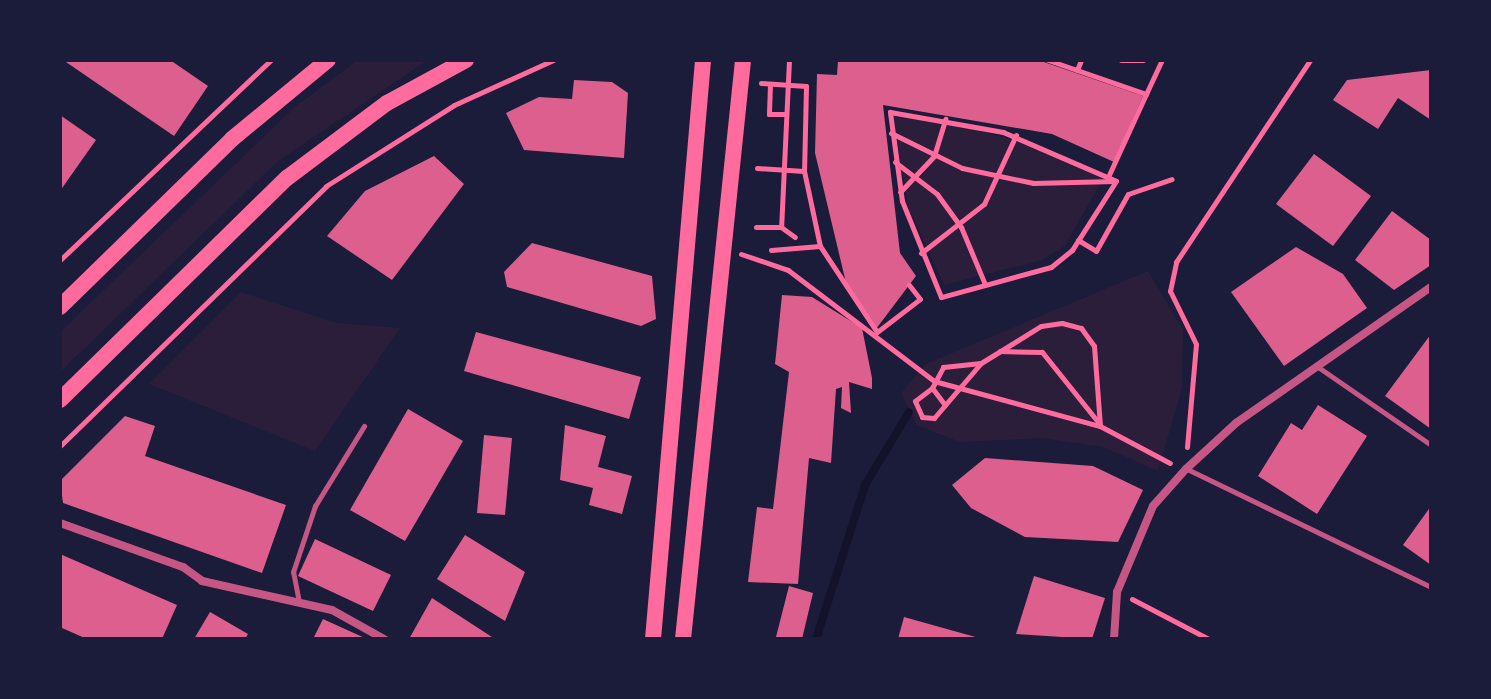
<!DOCTYPE html>
<style>
body{margin:0}
#map{position:relative;width:1491px;height:699px;overflow:hidden;background:#1b1b3a;font-family:Helvetica,sans-serif}
div>[style]{position:absolute}
[style*='--x']{left:calc(var(--x)*1px);top:calc(var(--y)*1px);width:calc(var(--w)*1px);rotate:calc(var(--a)*1deg)}
.green>*{inset:0;background:#2a1e3b}
.stream>*{height:8px;margin:-4px;padding:0 4px;transform-origin:4px;border-radius:4px;background:#12122b}
.building>*{inset:0;background:#dd5f8e}
.path>*{height:5px;margin:-2.5px;padding:0 2.5px;transform-origin:2.5px;border-radius:2.5px;background:#ff6b9d}
.service>*{height:5px;margin:-2.5px;padding:0 2.5px;transform-origin:2.5px;border-radius:2.5px;background:#c65784}
.minor>*{height:8px;margin:-4px;padding:0 4px;transform-origin:4px;border-radius:4px;background:#c65784}
.secondary>*{height:16px;margin:-8px;padding:0 8px;transform-origin:8px;border-radius:8px;background:#ff6b9d}
.primary>*{height:16px;margin:-8px;padding:0 8px;transform-origin:8px;border-radius:8px;background:#ff6b9d}
span{translate:-50% -50%;white-space:nowrap;text-align:center;line-height:1.15;-webkit-text-stroke:8px #1b1b3a;paint-order:stroke}
.frame{position:absolute;inset:0;border:62px solid #1b1b3a;pointer-events:none}
</style>
<div id="map">
<div class="green">
<div style="clip-path:polygon(358px 60px,428px 60px,278px 161px,60px 372px,60px 332px,296px 106px)"></div>
<div style="clip-path:polygon(893px 117px,955px 124px,1030px 145px,1103px 179px,1065px 246px,1042px 260px,944px 285px,908px 206px)"></div>
<div style="clip-path:polygon(1148px 271px,1183px 330px,1182px 388px,1158px 471px,1103px 447px,1042px 438px,960px 442px,917px 425px,901px 393px,926px 364px)"></div>
<div style="clip-path:polygon(241px 292px,337px 323px,400px 328px,315px 451px,149px 384px)"></div>
</div>
<div class="stream">
<div style="--x:816;--y:639;--w:162;--a:-72.3"></div>
<div style="--x:865;--y:485;--w:85;--a:-58.9"></div>
</div>
<div class="building">
<div style="clip-path:polygon(63px 60px,170px 60px,208px 86px,174px 136px)"></div>
<div style="clip-path:polygon(838px 60px,1038px 60px,1143px 96px,1114px 162px,1052px 134px,883px 105px,900px 253px,916px 276px,876px 329px,847px 287px,815px 153px,817px 74px,837px 75px)"></div>
<div style="clip-path:polygon(1431px 70px,1431px 120px,1398px 98px,1378px 129px,1333px 100px,1347px 80px)"></div>
<div style="clip-path:polygon(574px 80px,612px 82px,628px 93px,624px 158px,524px 150px,506px 113px,539px 97px,572px 99px)"></div>
<div style="clip-path:polygon(60px 115px,96px 140px,60px 191px)"></div>
<div style="clip-path:polygon(1314px 154px,1371px 196px,1333px 246px,1276px 204px)"></div>
<div style="clip-path:polygon(434px 156px,464px 184px,392px 280px,327px 236px,365px 191px)"></div>
<div style="clip-path:polygon(1392px 211px,1431px 240px,1431px 265px,1394px 290px,1355px 260px)"></div>
<div style="clip-path:polygon(532px 243px,652px 276px,656px 319px,641px 326px,507px 287px,504px 272px)"></div>
<div style="clip-path:polygon(1296px 247px,1343px 274px,1367px 308px,1284px 366px,1231px 292px)"></div>
<div style="clip-path:polygon(782px 295px,812px 297px,862px 328px,872px 378px,872px 389px,849px 382px,851px 413px,841px 408px,842px 387px,836px 389px,831px 463px,809px 458px,798px 584px,748px 582px,757px 507px,773px 509px,789px 372px,775px 364px)"></div>
<div style="clip-path:polygon(476px 332px,641px 377px,629px 419px,464px 371px)"></div>
<div style="clip-path:polygon(1431px 334px,1431px 429px,1385px 396px)"></div>
<div style="clip-path:polygon(1318px 405px,1367px 436px,1317px 514px,1258px 476px,1291px 423px,1302px 430px)"></div>
<div style="clip-path:polygon(408px 409px,463px 441px,405px 541px,350px 510px)"></div>
<div style="clip-path:polygon(125px 416px,155px 426px,145px 456px,286px 505px,262px 573px,63px 503px,60px 481px)"></div>
<div style="clip-path:polygon(565px 425px,606px 436px,598px 467px,632px 476px,622px 514px,589px 505px,593px 488px,560px 480px)"></div>
<div style="clip-path:polygon(484px 435px,512px 438px,505px 515px,477px 513px)"></div>
<div style="clip-path:polygon(985px 458px,1093px 466px,1143px 490px,1118px 542px,1025px 537px,971px 508px,952px 485px)"></div>
<div style="clip-path:polygon(1431px 506px,1431px 565px,1403px 545px)"></div>
<div style="clip-path:polygon(465px 535px,525px 572px,505px 621px,437px 579px)"></div>
<div style="clip-path:polygon(315px 539px,391px 575px,373px 611px,298px 576px)"></div>
<div style="clip-path:polygon(60px 554px,177px 605px,162px 639px,87px 639px,62px 628px)"></div>
<div style="clip-path:polygon(1034px 576px,1105px 598px,1092px 639px,1016px 634px)"></div>
<div style="clip-path:polygon(789px 586px,813px 593px,802px 639px,776px 637px)"></div>
<div style="clip-path:polygon(432px 598px,495px 639px,409px 639px)"></div>
<div style="clip-path:polygon(210px 612px,248px 634px,245px 639px,194px 639px)"></div>
<div style="clip-path:polygon(904px 617px,979px 638px,979px 639px,898px 639px)"></div>
<div style="clip-path:polygon(323px 619px,367px 639px,313px 639px)"></div>
</div>
<div class="path">
<div style="--x:789;--y:60;--w:167;--a:92.7"></div>
<div style="--x:781;--y:227;--w:17;--a:36"></div>
<div style="--x:1048;--y:60;--w:104;--a:19.1"></div>
<div style="--x:1146;--y:94;--w:91;--a:114.6"></div>
<div style="--x:1121;--y:60;--w:22;--a:0"></div>
<div style="--x:1077;--y:70;--w:11;--a:-68"></div>
<div style="--x:761;--y:83;--w:45;--a:3.8"></div>
<div style="--x:806;--y:86;--w:85;--a:91.3"></div>
<div style="--x:804;--y:171;--w:77;--a:78"></div>
<div style="--x:770;--y:84;--w:30;--a:92"></div>
<div style="--x:769;--y:114;--w:16;--a:0"></div>
<div style="--x:1146;--y:94;--w:38;--a:-65"></div>
<div style="--x:890;--y:112;--w:115;--a:10"></div>
<div style="--x:1003;--y:132;--w:123;--a:23.4"></div>
<div style="--x:1116;--y:181;--w:82;--a:122.5"></div>
<div style="--x:1072;--y:250;--w:27;--a:141"></div>
<div style="--x:1051;--y:267;--w:114;--a:164.7"></div>
<div style="--x:941;--y:297;--w:104;--a:-112.1"></div>
<div style="--x:902;--y:201;--w:90;--a:-97.7"></div>
<div style="--x:891;--y:133;--w:79;--a:26.2"></div>
<div style="--x:962;--y:168;--w:73;--a:11.9"></div>
<div style="--x:1033;--y:183;--w:82;--a:-1.4"></div>
<div style="--x:895;--y:162;--w:53;--a:37.3"></div>
<div style="--x:937;--y:194;--w:41;--a:54"></div>
<div style="--x:961;--y:227;--w:60;--a:67.3"></div>
<div style="--x:757;--y:168;--w:47;--a:3.7"></div>
<div style="--x:900;--y:192;--w:50;--a:-46.6"></div>
<div style="--x:934;--y:156;--w:39;--a:-73"></div>
<div style="--x:756;--y:227;--w:25;--a:0"></div>
<div style="--x:1078;--y:240;--w:21;--a:31"></div>
<div style="--x:1096;--y:251;--w:65;--a:-60.7"></div>
<div style="--x:1128;--y:194;--w:46;--a:-18.8"></div>
<div style="--x:771;--y:250;--w:49;--a:-4.7"></div>
<div style="--x:820;--y:246;--w:103;--a:56.5"></div>
<div style="--x:877;--y:332;--w:54;--a:-37.5"></div>
<div style="--x:920;--y:299;--w:18;--a:-128"></div>
<div style="--x:921;--y:253;--w:80;--a:-37.9"></div>
<div style="--x:984;--y:204;--w:76;--a:-65.1"></div>
<div style="--x:741;--y:254;--w:50;--a:18.8"></div>
<div style="--x:788;--y:270;--w:183;--a:37.2"></div>
<div style="--x:934;--y:381;--w:172;--a:15.2"></div>
<div style="--x:1100;--y:426;--w:79;--a:27.9"></div>
<div style="--x:60;--y:260;--w:291;--a:-43.5"></div>
<div style="--x:1000;--y:351;--w:42;--a:1.4"></div>
<div style="--x:1042;--y:352;--w:90;--a:51.3"></div>
<div style="--x:932;--y:388;--w:24;--a:-62"></div>
<div style="--x:943;--y:367;--w:38;--a:-6"></div>
<div style="--x:945;--y:405;--w:21;--a:-127"></div>
<div style="--x:932;--y:388;--w:21;--a:143"></div>
<div style="--x:915;--y:401;--w:17;--a:66"></div>
<div style="--x:922;--y:417;--w:12;--a:5"></div>
<div style="--x:934;--y:418;--w:72;--a:-49.5"></div>
<div style="--x:981;--y:363;--w:70;--a:-31.7"></div>
<div style="--x:1041;--y:326;--w:21;--a:-8"></div>
<div style="--x:1062;--y:323;--w:20;--a:15"></div>
<div style="--x:1081;--y:328;--w:22;--a:54"></div>
<div style="--x:1094;--y:346;--w:80;--a:85.7"></div>
<div style="--x:60;--y:446;--w:372;--a:-44.3"></div>
<div style="--x:326;--y:186;--w:151;--a:-32.3"></div>
<div style="--x:454;--y:105;--w:109;--a:-24.4"></div>
<div style="--x:1187;--y:447;--w:103;--a:-85"></div>
<div style="--x:1196;--y:344;--w:59;--a:-116.1"></div>
<div style="--x:1170;--y:291;--w:30;--a:-78"></div>
<div style="--x:1176;--y:262;--w:242;--a:-56.4"></div>
<div style="--x:1132;--y:599;--w:87;--a:27.5"></div>
</div>
<div class="service">
<div style="--x:1318;--y:367;--w:137;--a:34.6"></div>
<div style="--x:1187;--y:469;--w:271;--a:25.8"></div>
<div style="--x:299;--y:602;--w:31;--a:-101"></div>
<div style="--x:293;--y:572;--w:70;--a:-71.6"></div>
<div style="--x:315;--y:506;--w:94;--a:-58.5"></div>
</div>
<div class="minor">
<div style="--x:60;--y:523;--w:131;--a:19.7"></div>
<div style="--x:183;--y:567;--w:24;--a:36"></div>
<div style="--x:202;--y:581;--w:133;--a:12.6"></div>
<div style="--x:332;--y:610;--w:60;--a:29.1"></div>
<div style="--x:1114;--y:639;--w:47;--a:-86.3"></div>
<div style="--x:1117;--y:592;--w:93;--a:-67.3"></div>
<div style="--x:1153;--y:506;--w:50;--a:-48.3"></div>
<div style="--x:1186;--y:469;--w:68;--a:-42.6"></div>
<div style="--x:1236;--y:423;--w:238;--a:-34.9"></div>
</div>
<div class="secondary">
<div style="--x:653;--y:639;--w:581;--a:-85.06"></div>
<div style="--x:683;--y:639;--w:582;--a:-84.08"></div>
</div>
<div class="primary">
<div style="--x:60;--y:307;--w:240;--a:-44.3"></div>
<div style="--x:232;--y:139;--w:124;--a:-39.5"></div>
<div style="--x:60;--y:400;--w:318;--a:-44.4"></div>
<div style="--x:287;--y:178;--w:125;--a:-36.9"></div>
<div style="--x:387;--y:103;--w:90;--a:-28.6"></div>
</div>
<div class="frame"></div>
</div>
